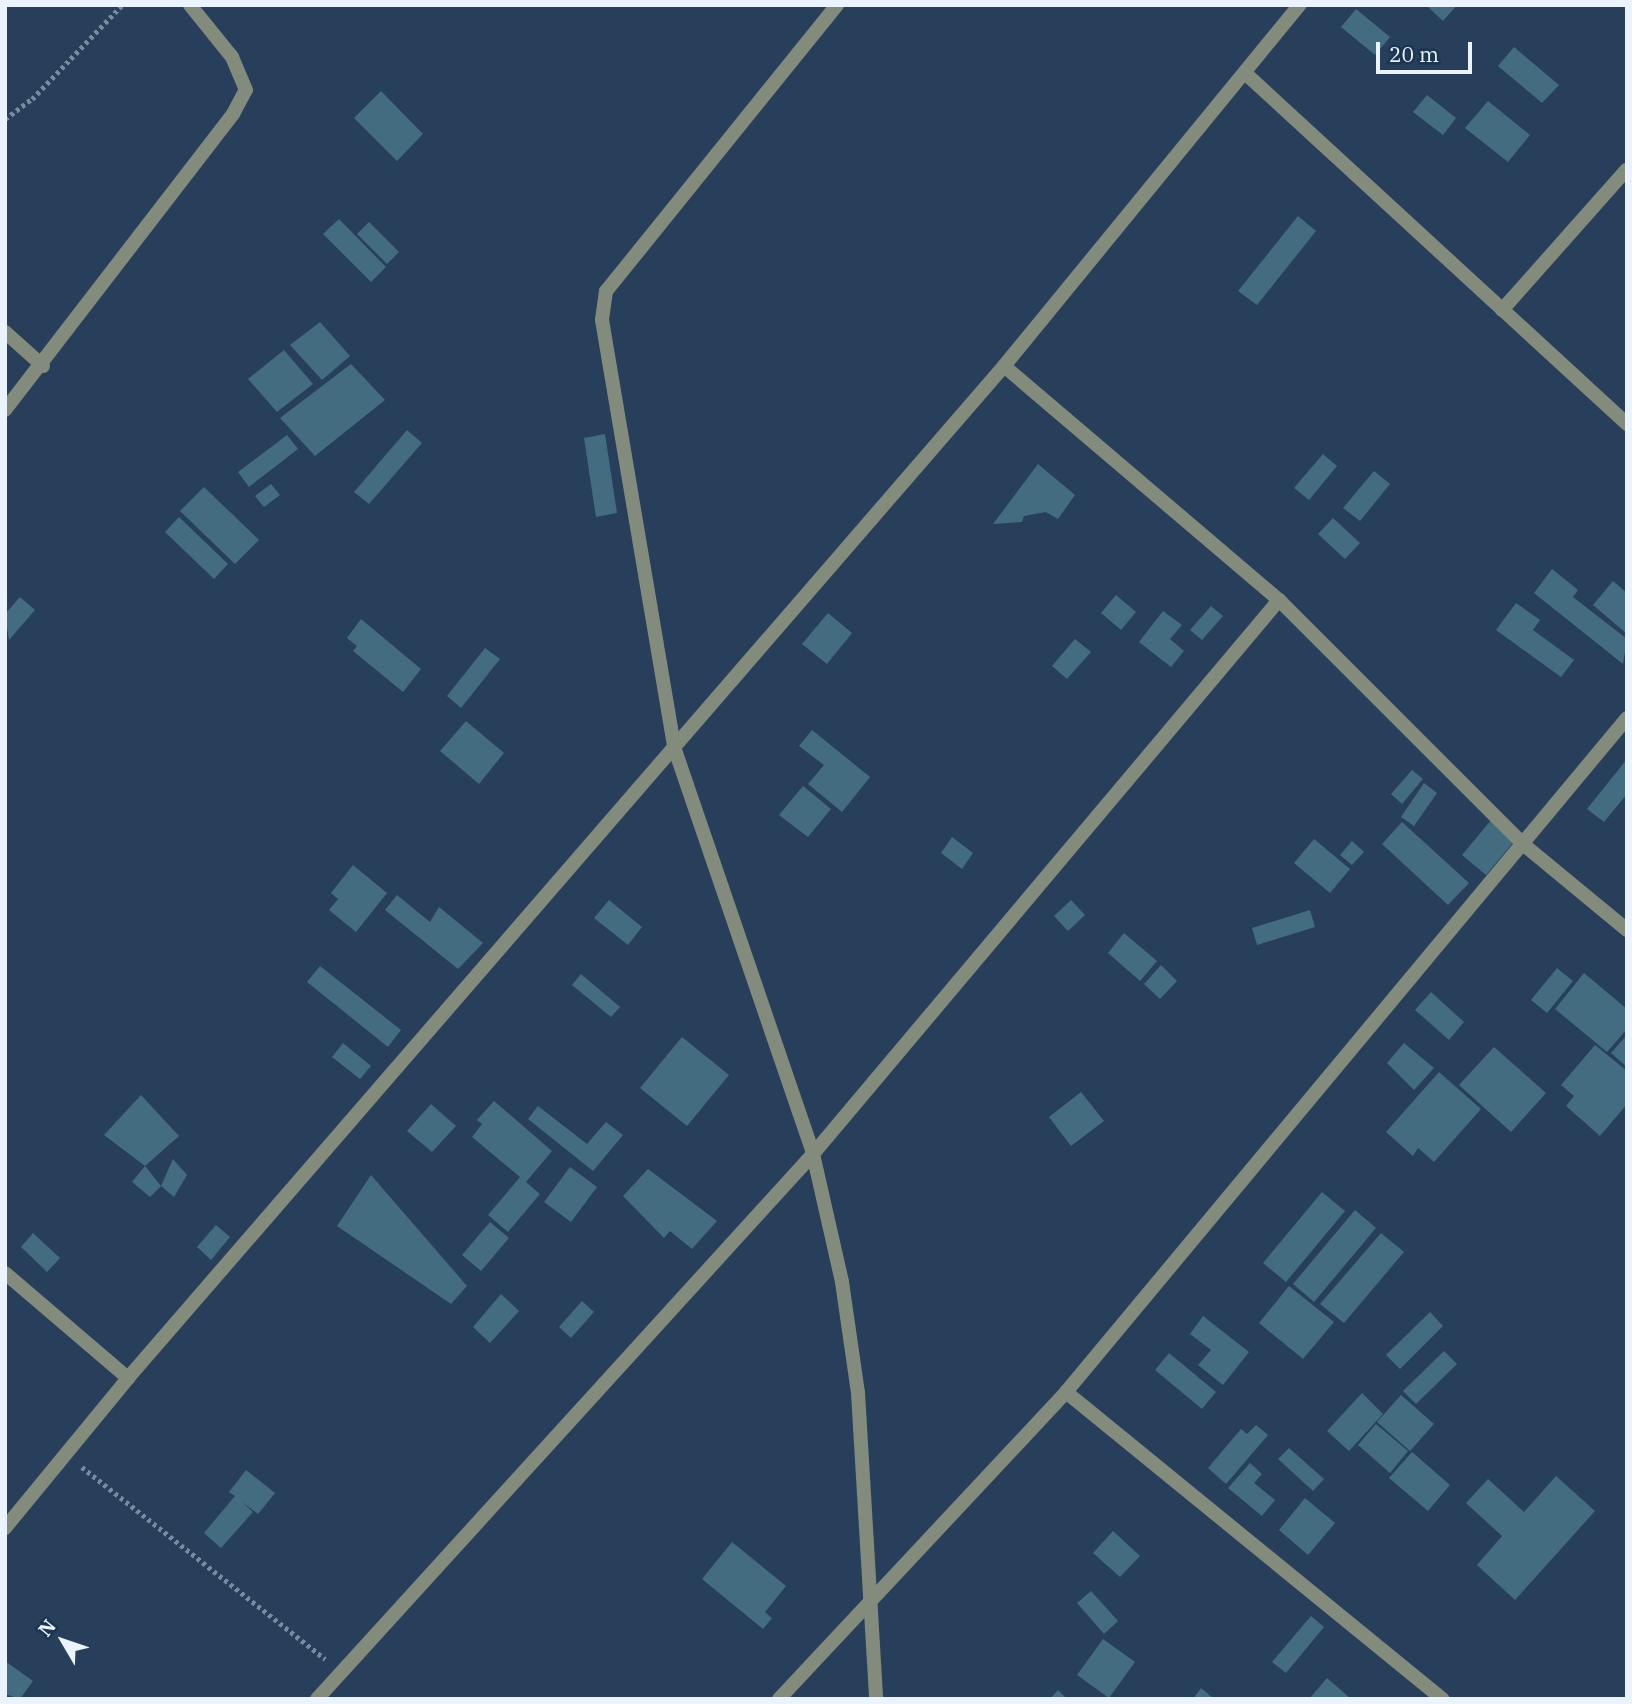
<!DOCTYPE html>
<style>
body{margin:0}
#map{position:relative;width:1632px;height:1704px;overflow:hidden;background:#273f5b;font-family:"IBM Plex Serif",serif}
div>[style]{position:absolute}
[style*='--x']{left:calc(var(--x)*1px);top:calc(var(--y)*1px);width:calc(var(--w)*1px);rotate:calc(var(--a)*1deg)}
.building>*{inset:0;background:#436c81}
.path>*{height:4.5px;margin-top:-2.25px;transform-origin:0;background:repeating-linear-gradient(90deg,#798b9f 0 3.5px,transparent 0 7px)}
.minor>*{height:14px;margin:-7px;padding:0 7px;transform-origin:7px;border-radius:7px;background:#838c7c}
span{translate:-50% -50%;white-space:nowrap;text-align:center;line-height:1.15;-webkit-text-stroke:5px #1c3550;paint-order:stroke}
.frame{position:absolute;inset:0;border:7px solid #ebf4fe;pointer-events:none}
.north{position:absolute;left:28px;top:1606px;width:70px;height:70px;-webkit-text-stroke:5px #1c3550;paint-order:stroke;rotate:309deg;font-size:19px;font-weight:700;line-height:28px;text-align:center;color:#ebf4fe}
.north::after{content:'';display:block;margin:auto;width:24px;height:32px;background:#ebf4fe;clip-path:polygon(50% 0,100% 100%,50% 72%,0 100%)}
.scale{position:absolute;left:1376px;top:42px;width:96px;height:32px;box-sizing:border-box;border:4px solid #ebf4fe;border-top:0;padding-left:9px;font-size:21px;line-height:24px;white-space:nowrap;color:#ebf4fe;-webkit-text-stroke:5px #1c3550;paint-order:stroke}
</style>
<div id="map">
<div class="building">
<div style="clip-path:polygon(1426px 5px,1457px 5px,1443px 21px)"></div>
<div style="clip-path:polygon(1356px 9px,1390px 37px,1375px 55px,1341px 27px)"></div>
<div style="clip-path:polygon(1514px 47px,1559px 85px,1542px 103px,1498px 66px)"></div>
<div style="clip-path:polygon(381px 91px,423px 134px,397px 161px,354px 118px)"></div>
<div style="clip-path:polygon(1427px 95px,1456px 118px,1443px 135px,1413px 112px)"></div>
<div style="clip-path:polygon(1488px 101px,1530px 135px,1508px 162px,1465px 128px)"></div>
<div style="clip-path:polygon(1298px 216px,1316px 231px,1257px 305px,1238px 291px)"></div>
<div style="clip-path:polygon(339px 219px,386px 267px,371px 282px,323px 234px)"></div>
<div style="clip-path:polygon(369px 222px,399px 252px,387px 264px,357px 234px)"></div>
<div style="clip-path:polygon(320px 322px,350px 356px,322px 380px,290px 345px)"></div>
<div style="clip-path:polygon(284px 350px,313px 384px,277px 412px,248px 379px)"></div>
<div style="clip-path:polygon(351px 364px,385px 400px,315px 456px,280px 418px)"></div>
<div style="clip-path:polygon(407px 430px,422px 443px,369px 504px,354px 492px)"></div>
<div style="clip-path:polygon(605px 434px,617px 513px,596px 517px,584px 438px)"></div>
<div style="clip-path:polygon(287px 435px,298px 449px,249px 487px,238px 472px)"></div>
<div style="clip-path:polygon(1323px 454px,1337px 466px,1309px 500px,1294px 488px)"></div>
<div style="clip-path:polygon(1038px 464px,1075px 495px,1058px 519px,1046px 512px,1024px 516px,1022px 522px,993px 524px)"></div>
<div style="clip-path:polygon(1374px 471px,1390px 484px,1360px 521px,1343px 508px)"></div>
<div style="clip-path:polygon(271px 484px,280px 495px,264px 507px,255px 496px)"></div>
<div style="clip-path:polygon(204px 487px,259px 540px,235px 564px,180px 511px)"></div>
<div style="clip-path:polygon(179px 517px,228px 564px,214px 579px,165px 532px)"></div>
<div style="clip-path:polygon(1333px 518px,1360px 543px,1345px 559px,1318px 534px)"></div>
<div style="clip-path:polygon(1552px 569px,1578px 590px,1573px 597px,1627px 639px,1623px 664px,1534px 593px)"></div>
<div style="clip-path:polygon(1613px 581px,1627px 593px,1627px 634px,1593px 605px)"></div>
<div style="clip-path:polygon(1116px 595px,1136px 612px,1121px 630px,1101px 613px)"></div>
<div style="clip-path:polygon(20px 597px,35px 610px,9px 640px,5px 614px)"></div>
<div style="clip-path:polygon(1516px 603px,1540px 620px,1533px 630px,1574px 660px,1561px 677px,1496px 630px)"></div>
<div style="clip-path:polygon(1211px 606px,1223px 616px,1202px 640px,1190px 630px)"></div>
<div style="clip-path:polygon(1163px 611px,1182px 625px,1170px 639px,1184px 651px,1171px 667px,1139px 642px)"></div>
<div style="clip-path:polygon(828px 613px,852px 633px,827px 664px,802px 644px)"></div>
<div style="clip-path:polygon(361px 619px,421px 669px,403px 692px,353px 651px,357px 646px,347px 638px)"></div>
<div style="clip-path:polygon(1075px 639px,1091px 652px,1067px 679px,1052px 666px)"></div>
<div style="clip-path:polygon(485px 648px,500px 659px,461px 708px,447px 696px)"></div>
<div style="clip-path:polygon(466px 721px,504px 753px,479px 784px,440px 751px)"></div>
<div style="clip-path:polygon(812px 730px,870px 777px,842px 812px,808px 784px,824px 765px,799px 746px)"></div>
<div style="clip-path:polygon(1627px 759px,1627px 794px,1604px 822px,1587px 809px)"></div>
<div style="clip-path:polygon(1412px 770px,1423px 779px,1402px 804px,1391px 794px)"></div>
<div style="clip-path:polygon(1424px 783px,1437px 793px,1414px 826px,1401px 817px)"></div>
<div style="clip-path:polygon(803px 786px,831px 809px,808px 837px,779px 815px)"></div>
<div style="clip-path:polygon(1492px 819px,1516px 839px,1486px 875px,1462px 855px)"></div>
<div style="clip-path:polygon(1402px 822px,1469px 883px,1448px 905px,1382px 844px)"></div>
<div style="clip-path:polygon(952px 837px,973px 853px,962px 869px,941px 853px)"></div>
<div style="clip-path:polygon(1314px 839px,1350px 869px,1330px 893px,1294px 863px)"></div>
<div style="clip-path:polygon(1352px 841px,1364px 852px,1352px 865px,1340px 855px)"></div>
<div style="clip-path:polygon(353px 865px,387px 893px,356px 932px,329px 910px,338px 899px,331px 893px)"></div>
<div style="clip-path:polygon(397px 895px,430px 922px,439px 907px,483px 943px,458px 969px,385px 910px)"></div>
<div style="clip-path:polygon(609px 900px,642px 927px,628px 945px,594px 918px)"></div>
<div style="clip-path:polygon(1071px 900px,1085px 915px,1068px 931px,1054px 916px)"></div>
<div style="clip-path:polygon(1310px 910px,1315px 927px,1257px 945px,1252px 928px)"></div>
<div style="clip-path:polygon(1124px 933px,1157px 961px,1140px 981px,1108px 953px)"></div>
<div style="clip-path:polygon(1161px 965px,1177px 981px,1160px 999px,1144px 984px)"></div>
<div style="clip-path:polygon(320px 966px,401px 1030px,388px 1047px,307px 982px)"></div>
<div style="clip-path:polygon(1557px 968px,1573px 981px,1547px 1013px,1531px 1000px)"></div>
<div style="clip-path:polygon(1584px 973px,1627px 1009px,1627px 1029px,1607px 1052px,1555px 1009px)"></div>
<div style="clip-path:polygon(581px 974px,620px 1007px,611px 1017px,572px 985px)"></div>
<div style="clip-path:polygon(1431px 992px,1464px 1022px,1449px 1040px,1415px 1010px)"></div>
<div style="clip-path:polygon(1627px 1035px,1627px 1067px,1611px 1053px)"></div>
<div style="clip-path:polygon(682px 1037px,729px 1075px,687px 1126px,640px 1088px)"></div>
<div style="clip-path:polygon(343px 1043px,371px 1066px,360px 1079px,332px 1057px)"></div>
<div style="clip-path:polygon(1404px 1043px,1434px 1068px,1414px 1090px,1387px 1063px)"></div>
<div style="clip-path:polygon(1595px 1045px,1627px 1071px,1627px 1104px,1600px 1136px,1566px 1106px,1574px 1096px,1561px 1085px)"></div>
<div style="clip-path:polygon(1494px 1047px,1546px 1093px,1511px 1132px,1459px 1085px)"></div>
<div style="clip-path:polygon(1439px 1072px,1481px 1109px,1434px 1162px,1418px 1148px,1413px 1156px,1386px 1132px)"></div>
<div style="clip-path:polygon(1081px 1092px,1104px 1121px,1071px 1146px,1049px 1117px)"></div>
<div style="clip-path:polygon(141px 1095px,179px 1136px,145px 1166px,104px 1135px)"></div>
<div style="clip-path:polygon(494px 1101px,552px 1151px,526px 1182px,540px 1194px,508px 1232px,488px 1215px,520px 1177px,472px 1137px,482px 1124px,477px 1120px)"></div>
<div style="clip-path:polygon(431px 1104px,456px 1126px,432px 1152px,407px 1131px)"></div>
<div style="clip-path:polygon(538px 1106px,587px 1144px,606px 1122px,623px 1135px,593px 1171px,528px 1119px)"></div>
<div style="clip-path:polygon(173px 1159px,187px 1175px,174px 1197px,161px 1186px)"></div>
<div style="clip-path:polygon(145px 1166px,161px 1186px,150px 1197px,132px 1182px)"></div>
<div style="clip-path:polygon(570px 1167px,597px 1187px,571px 1222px,544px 1202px)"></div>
<div style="clip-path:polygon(648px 1169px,717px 1221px,692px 1249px,670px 1231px,664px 1238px,623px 1196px)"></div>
<div style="clip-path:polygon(371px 1175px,467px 1286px,451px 1304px,337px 1226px)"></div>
<div style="clip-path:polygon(1322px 1192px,1345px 1211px,1286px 1282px,1263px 1263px)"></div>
<div style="clip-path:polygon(1355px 1210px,1376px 1228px,1314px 1302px,1293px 1284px)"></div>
<div style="clip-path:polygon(490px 1222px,509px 1238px,481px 1271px,462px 1255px)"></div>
<div style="clip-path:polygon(216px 1225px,230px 1237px,211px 1260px,197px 1247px)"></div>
<div style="clip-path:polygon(33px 1233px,60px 1258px,47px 1272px,21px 1247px)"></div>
<div style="clip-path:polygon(1381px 1233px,1404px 1252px,1344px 1323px,1320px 1304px)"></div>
<div style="clip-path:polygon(1289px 1286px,1334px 1322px,1303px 1359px,1259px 1323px)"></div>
<div style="clip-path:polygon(501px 1294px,519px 1311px,490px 1343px,473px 1327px)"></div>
<div style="clip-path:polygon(582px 1301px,594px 1312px,571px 1338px,559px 1327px)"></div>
<div style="clip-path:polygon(1430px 1312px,1443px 1326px,1400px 1369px,1386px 1355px)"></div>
<div style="clip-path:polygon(1203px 1316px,1249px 1352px,1223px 1385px,1198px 1365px,1211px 1350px,1190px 1334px)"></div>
<div style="clip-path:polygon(1444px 1351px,1457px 1364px,1416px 1404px,1403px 1391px)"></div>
<div style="clip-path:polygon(1169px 1353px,1216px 1392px,1202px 1409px,1155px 1370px)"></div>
<div style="clip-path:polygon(1362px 1393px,1383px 1414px,1349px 1451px,1327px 1431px)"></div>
<div style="clip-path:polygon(1401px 1395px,1434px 1424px,1410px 1451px,1377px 1422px)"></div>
<div style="clip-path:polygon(1376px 1424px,1408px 1451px,1390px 1473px,1358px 1445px)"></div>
<div style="clip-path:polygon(1256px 1425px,1268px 1435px,1226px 1484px,1208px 1468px,1241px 1429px,1247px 1434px)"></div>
<div style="clip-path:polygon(1289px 1448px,1324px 1479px,1313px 1491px,1278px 1459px)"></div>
<div style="clip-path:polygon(1412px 1452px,1450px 1485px,1428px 1511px,1389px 1478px)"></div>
<div style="clip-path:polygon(1250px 1463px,1262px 1474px,1254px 1483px,1275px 1500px,1262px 1516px,1228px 1488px)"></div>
<div style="clip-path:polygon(246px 1470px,275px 1493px,258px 1514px,242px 1502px,253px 1512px,221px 1548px,204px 1533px,235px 1496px,229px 1492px)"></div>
<div style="clip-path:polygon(1556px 1476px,1595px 1511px,1515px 1600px,1477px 1565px,1502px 1536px,1466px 1503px,1488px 1479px,1524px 1512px)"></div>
<div style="clip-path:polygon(1305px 1498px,1335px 1523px,1308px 1555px,1279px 1530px)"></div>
<div style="clip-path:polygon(1113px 1531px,1140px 1556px,1120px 1577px,1093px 1553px)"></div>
<div style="clip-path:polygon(732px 1542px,786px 1586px,765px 1612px,772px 1618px,763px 1629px,702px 1579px)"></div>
<div style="clip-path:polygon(1091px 1591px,1118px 1621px,1104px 1634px,1077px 1603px)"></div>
<div style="clip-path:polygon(1311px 1616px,1324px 1627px,1286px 1673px,1272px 1662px)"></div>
<div style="clip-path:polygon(1103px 1639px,1135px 1662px,1109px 1698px,1077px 1675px)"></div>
<div style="clip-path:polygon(5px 1661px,33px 1681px,20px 1699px,5px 1694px)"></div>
<div style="clip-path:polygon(1327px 1678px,1351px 1699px,1309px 1699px)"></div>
<div style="clip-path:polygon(1201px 1688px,1214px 1699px,1193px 1699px)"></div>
<div style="clip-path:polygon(1058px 1690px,1067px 1699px,1050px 1699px)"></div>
</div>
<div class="path">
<div style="--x:5;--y:119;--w:34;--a:-37"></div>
<div style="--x:32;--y:99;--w:130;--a:-46.2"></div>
<div style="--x:82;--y:1467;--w:310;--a:38.3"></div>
</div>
<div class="minor">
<div style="--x:837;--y:5;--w:368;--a:128.9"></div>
<div style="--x:606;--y:291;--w:29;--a:98"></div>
<div style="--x:602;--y:320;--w:433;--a:80.4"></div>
<div style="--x:674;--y:747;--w:430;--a:71.1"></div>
<div style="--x:813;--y:1154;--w:131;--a:77.2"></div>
<div style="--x:842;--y:1282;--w:112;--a:81.8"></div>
<div style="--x:858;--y:1393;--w:307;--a:86.6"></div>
<div style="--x:1245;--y:73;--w:519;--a:42.58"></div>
<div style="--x:1502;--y:310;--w:188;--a:-48.4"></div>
<div style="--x:5;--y:332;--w:51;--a:41.8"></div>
<div style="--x:1004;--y:366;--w:361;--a:40.4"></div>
<div style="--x:1279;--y:600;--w:346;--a:45"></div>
<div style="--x:1524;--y:845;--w:134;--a:39.5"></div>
<div style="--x:5;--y:410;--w:374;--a:-52.4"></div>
<div style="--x:233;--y:114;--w:27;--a:-62"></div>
<div style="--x:246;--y:90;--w:36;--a:-113"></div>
<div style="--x:232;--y:57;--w:67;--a:-128.9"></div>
<div style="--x:5;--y:1273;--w:162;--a:40.5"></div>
<div style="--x:1066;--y:1392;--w:486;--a:39.2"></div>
<div style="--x:5;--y:1528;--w:194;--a:-50.6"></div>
<div style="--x:128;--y:1378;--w:1338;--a:-49.12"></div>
<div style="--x:1004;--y:366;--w:467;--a:-50.7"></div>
<div style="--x:317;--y:1699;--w:737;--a:-47.69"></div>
<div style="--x:813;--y:1154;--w:724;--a:-49.93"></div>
<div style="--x:779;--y:1699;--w:420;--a:-46.9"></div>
<div style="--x:1066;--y:1392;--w:877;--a:-50.23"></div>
</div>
<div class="frame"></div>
<div class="north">N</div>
<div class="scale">20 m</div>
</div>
